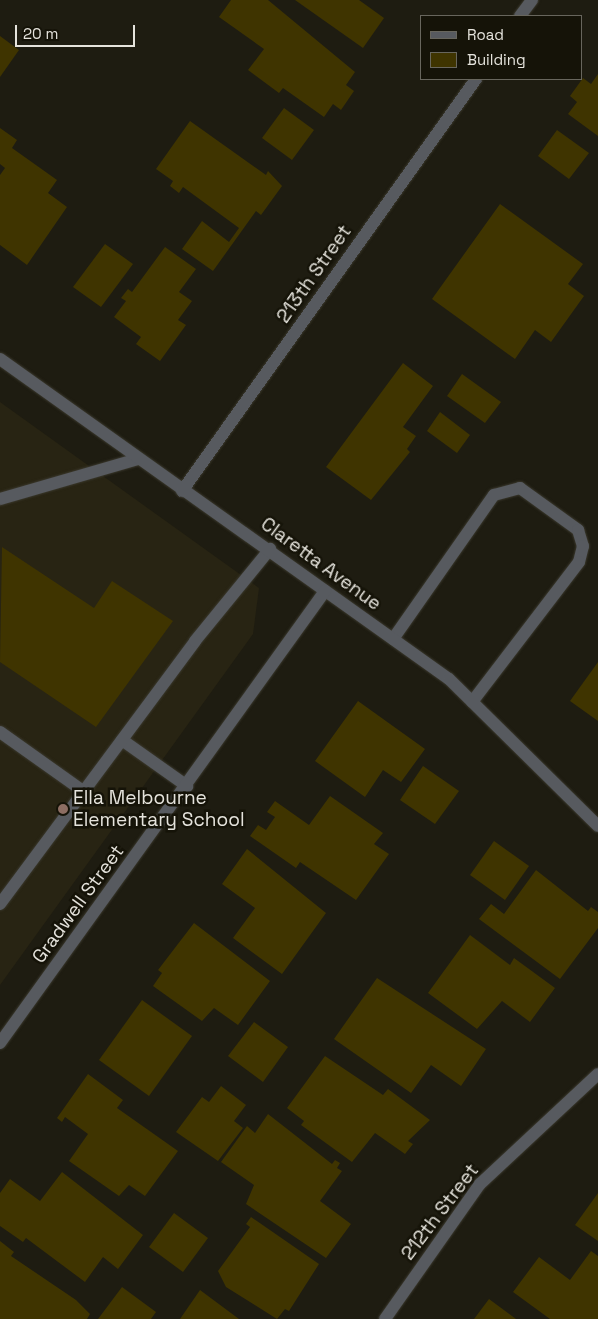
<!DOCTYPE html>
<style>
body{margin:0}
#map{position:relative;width:598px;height:1319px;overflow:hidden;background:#1e1c11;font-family:"Space Grotesk",sans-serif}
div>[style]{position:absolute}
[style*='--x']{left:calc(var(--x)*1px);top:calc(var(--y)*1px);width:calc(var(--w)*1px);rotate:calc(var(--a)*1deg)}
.built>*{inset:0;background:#282413}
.building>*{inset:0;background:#3f3400}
.roads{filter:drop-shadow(0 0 1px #3a382d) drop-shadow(0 0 1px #3a382d)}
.service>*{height:12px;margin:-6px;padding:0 6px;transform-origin:6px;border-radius:6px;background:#575a5f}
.minor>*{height:12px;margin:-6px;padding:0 6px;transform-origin:6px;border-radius:6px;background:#575a5f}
.dots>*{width:14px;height:14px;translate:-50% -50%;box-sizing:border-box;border:2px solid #151308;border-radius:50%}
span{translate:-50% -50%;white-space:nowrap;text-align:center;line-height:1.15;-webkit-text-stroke:5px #151308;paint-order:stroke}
.street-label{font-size:19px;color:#e5e3dc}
.poi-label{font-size:19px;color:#e5e3dc}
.left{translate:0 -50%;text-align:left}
.legend{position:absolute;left:420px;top:15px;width:162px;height:65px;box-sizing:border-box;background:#151308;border:1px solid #68665d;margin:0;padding:6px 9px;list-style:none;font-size:15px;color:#e5e3dc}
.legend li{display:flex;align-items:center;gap:10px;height:25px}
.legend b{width:25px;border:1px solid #68665d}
.scale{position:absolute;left:15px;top:25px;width:120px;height:22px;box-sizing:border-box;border:2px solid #e5e3dc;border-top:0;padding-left:6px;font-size:15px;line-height:18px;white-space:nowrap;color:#e5e3dc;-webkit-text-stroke:4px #151308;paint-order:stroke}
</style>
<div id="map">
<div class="built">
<div style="clip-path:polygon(0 402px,259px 588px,253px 634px,0 985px)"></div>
</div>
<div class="building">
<div style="clip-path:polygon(231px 0,268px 0,355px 72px,346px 85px,354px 91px,341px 110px,333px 104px,324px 117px,283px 88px,279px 93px,248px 70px,264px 49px,219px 17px)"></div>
<div style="clip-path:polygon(295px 0,359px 0,384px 18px,363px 48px)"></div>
<div style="clip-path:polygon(0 36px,19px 50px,0 77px)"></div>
<div style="clip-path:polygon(598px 74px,598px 136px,568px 114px,577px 102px,570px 96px,583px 78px,591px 84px)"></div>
<div style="clip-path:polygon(284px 108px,314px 130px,292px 160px,262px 138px)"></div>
<div style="clip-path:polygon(190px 121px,266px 175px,268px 171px,282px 186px,261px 215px,256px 211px,213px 271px,182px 249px,202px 221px,229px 242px,239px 228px,183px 187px,179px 193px,170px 186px,173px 181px,156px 169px)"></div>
<div style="clip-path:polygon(0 128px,17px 140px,12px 148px,57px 180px,48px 193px,67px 207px,27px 265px,0 245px,0 175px,5px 168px,0 164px)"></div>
<div style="clip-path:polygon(557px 130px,589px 153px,569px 179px,538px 156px)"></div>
<div style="clip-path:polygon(500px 204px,583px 264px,568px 284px,584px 296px,551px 342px,535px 330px,515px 359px,432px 299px)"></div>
<div style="clip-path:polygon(105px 244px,133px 264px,101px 307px,73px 287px)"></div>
<div style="clip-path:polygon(165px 247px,196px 269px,179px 292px,192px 301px,178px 320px,186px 325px,160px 361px,136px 344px,141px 337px,114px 317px,126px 301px,121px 298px,128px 289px,132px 292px)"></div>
<div style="clip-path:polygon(403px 363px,433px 386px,403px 427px,416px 436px,407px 449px,410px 452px,371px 500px,326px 467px)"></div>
<div style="clip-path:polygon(462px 374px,501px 402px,485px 423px,447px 396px)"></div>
<div style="clip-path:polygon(440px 412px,470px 435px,457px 453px,427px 431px)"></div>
<div style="clip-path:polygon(2px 547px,94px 608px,112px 581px,173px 621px,96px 727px,0 662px)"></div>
<div style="clip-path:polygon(598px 662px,598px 721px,570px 701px)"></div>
<div style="clip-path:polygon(358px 701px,425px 749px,401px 782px,383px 770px,365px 797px,315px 761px)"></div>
<div style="clip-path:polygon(423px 766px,459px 791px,435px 824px,400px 800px)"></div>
<div style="clip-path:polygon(330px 796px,383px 833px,374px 844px,389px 854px,356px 900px,300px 862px,296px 868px,250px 836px,258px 825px,266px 830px,275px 817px,267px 812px,275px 801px,309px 825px)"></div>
<div style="clip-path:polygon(494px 841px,529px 866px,505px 900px,470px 875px)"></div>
<div style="clip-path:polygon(247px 849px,326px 913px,282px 974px,233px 938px,255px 908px,222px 884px)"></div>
<div style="clip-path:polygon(536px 870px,588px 911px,591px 907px,598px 912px,598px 928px,560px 979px,479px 919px,491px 904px,504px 914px)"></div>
<div style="clip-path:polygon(194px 923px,270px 981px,238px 1025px,214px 1008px,202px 1021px,153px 986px,162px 973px,158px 970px)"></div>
<div style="clip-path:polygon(470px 935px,510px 965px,514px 958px,555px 988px,530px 1022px,502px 1001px,477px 1029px,428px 993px)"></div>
<div style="clip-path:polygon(377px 978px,486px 1049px,461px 1086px,431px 1065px,411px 1093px,334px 1039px)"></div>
<div style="clip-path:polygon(142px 1000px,192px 1036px,149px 1096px,99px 1060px)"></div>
<div style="clip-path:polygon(254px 1022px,288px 1047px,263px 1082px,228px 1056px)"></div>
<div style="clip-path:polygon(325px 1056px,383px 1095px,388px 1089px,430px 1120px,408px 1141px,413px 1144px,405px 1154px,375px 1133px,352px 1162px,301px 1125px,304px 1121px,287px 1108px)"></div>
<div style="clip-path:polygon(88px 1074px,123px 1100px,117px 1108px,178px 1151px,145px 1196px,129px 1185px,119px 1196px,69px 1161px,88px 1134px,65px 1117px,62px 1122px,57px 1118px)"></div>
<div style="clip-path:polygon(221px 1086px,246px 1105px,234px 1121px,243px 1128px,218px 1161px,176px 1132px,202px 1097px,209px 1102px)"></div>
<div style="clip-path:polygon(268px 1114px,332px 1164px,335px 1160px,340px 1163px,337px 1168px,342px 1171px,320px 1201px,351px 1224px,326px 1258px,246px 1204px,254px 1185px,221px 1162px,247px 1126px,255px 1133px)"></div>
<div style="clip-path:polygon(62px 1172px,143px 1235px,118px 1269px,103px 1257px,85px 1282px,26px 1238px,23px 1242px,0 1226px,0 1193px,10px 1179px,40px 1201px)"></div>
<div style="clip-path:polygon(598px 1193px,598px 1241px,575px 1225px)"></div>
<div style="clip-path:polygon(174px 1213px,208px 1238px,183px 1272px,149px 1247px)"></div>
<div style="clip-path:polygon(251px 1217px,319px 1264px,289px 1311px,285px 1309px,277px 1319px,226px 1287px,218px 1271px,250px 1227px,246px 1224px)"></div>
<div style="clip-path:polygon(0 1241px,14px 1252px,11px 1256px,76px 1300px,90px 1314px,87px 1319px,0 1319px)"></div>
<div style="clip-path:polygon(591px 1251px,598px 1256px,598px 1319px,550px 1319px,513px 1292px,539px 1257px,570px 1280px)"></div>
<div style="clip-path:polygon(122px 1287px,156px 1312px,151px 1319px,98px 1319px)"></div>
<div style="clip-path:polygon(200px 1290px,239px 1319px,180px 1319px)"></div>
<div style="clip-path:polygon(489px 1299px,516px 1319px,474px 1319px)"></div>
</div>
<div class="roads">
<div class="service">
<div style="--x:0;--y:499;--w:144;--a:-16.2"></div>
<div style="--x:393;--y:639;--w:176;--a:-55"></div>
<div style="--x:494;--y:495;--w:27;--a:-15"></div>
<div style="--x:520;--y:488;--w:72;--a:35.9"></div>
<div style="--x:578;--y:530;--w:17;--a:73"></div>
<div style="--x:583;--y:546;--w:16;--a:104"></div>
<div style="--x:579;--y:562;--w:176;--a:127.4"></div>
<div style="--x:0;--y:732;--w:102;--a:35.4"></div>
<div style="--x:122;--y:740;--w:80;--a:35.3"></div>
<div style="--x:0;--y:904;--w:327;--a:-53.4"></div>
<div style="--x:195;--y:641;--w:119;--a:-50.8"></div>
</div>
<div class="minor">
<div style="--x:520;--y:16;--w:20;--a:-53"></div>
<div style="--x:0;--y:359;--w:551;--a:35.48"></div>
<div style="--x:449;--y:679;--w:209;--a:44.6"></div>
<div style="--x:182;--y:491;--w:506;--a:-54.49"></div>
<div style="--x:0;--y:1043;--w:557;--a:-54.28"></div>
<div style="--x:385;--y:1319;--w:165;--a:-54.9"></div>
<div style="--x:480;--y:1184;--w:161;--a:-43"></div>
</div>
</div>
<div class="dots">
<div style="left:63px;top:809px;background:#8d6e63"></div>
</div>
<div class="street-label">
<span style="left:314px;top:274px;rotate:-55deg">213th Street</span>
<span style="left:321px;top:564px;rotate:36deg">Claretta Avenue</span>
<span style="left:78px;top:904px;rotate:-54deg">Gradwell Street</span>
<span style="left:440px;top:1212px;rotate:-53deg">212th Street</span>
</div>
<div class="poi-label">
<span class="left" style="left:73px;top:809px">Ella Melbourne<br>Elementary School</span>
</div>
<ul class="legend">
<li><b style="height:6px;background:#575a5f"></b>Road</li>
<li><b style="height:14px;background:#3f3400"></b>Building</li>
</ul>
<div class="scale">20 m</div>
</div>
